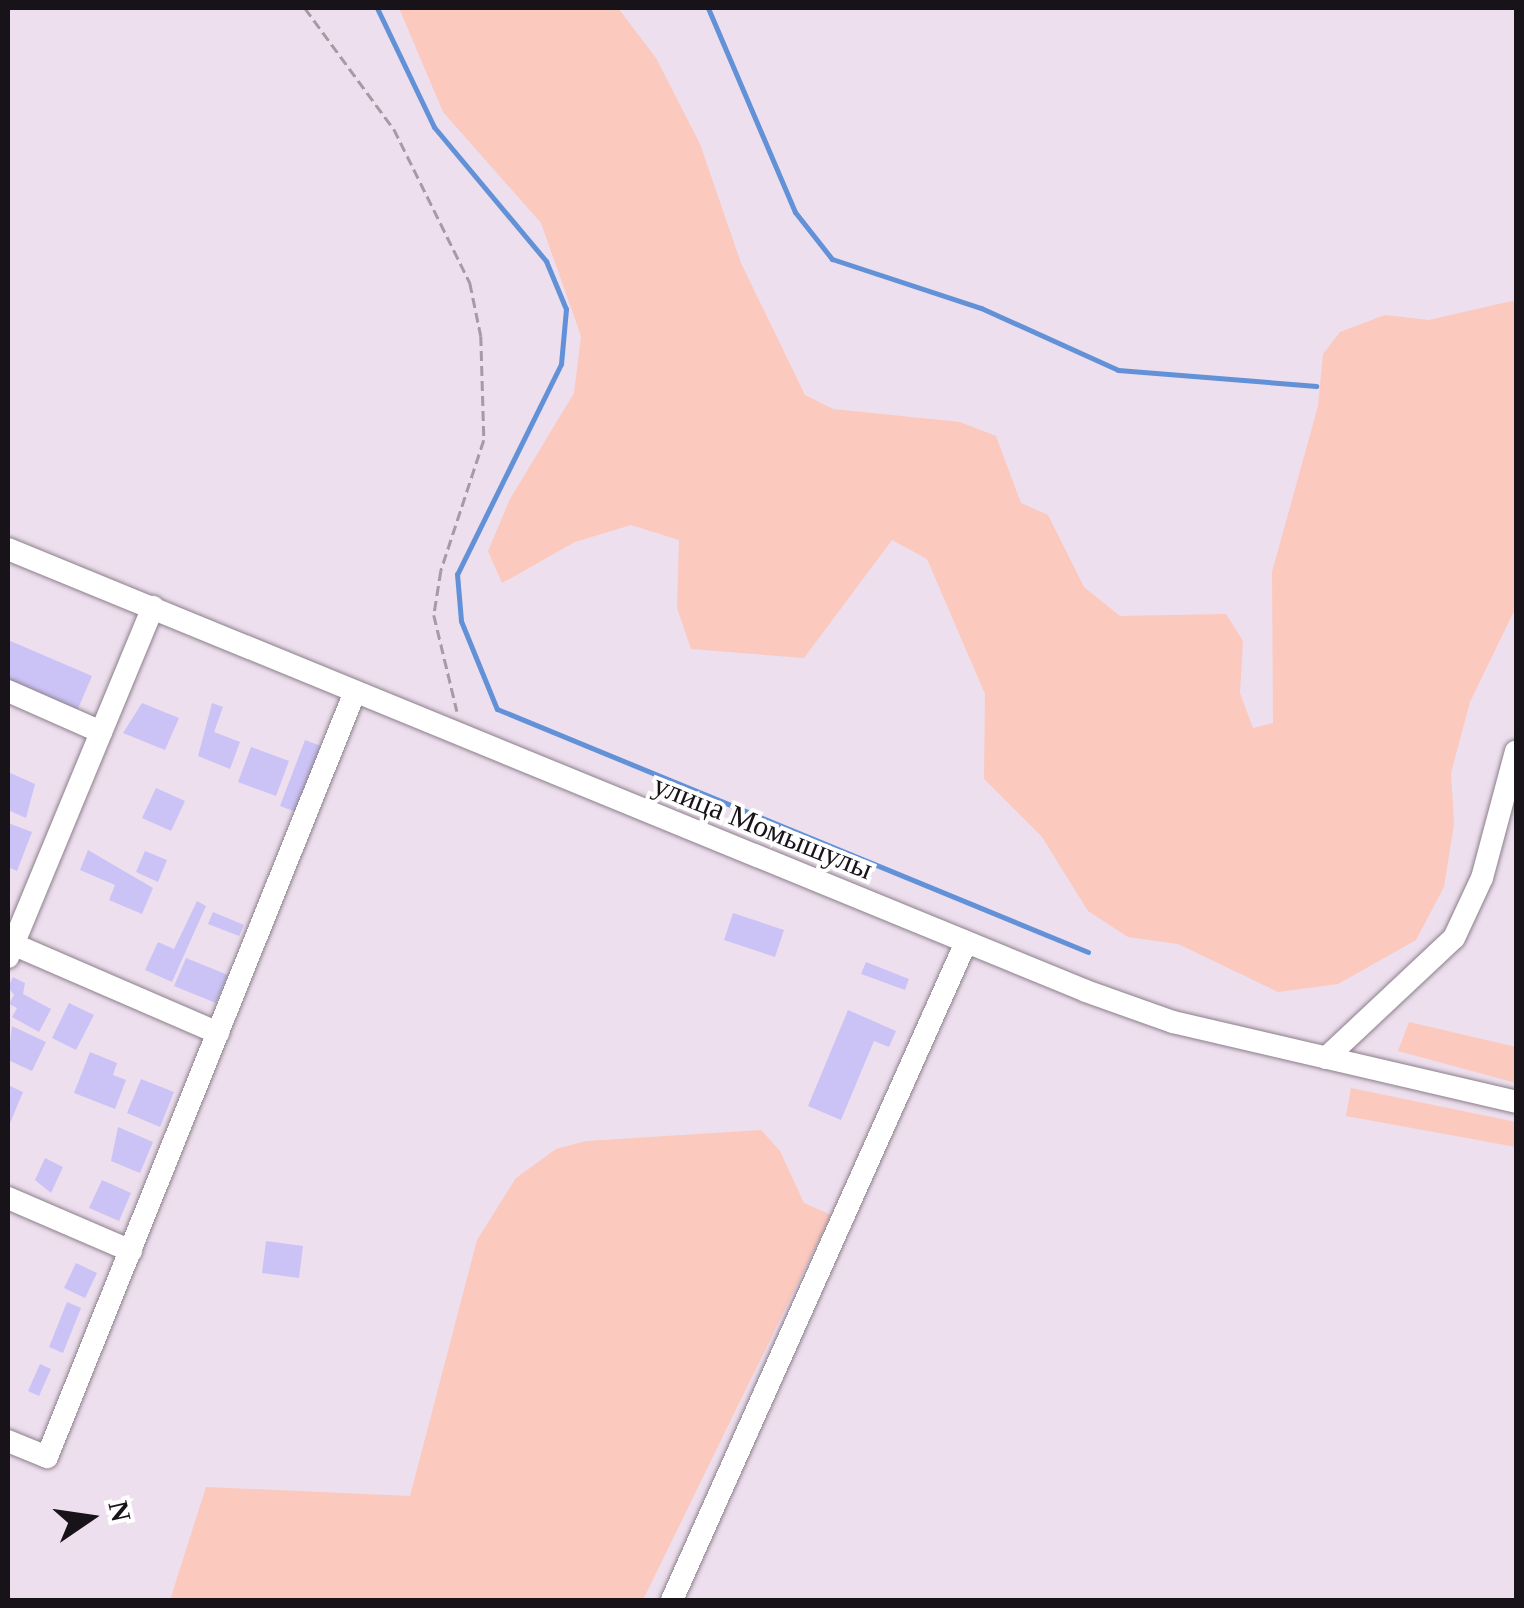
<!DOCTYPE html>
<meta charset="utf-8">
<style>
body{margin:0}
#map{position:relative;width:1524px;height:1608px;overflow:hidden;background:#eddfed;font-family:Georgia,serif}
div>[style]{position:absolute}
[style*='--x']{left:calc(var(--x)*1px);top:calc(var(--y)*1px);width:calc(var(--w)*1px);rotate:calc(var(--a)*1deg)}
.green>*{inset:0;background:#fcc9be}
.stream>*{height:5px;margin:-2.5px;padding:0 2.5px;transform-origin:2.5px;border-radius:2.5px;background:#6291d7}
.building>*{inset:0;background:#cbc3f6}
.path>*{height:2.5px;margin-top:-1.25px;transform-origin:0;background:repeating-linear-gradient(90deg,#a59aa5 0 10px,transparent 0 15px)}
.roads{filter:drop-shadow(0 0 2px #8b7f8b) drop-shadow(0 0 2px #8b7f8b)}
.minor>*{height:22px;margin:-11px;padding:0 11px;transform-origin:11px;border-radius:11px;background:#fff}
span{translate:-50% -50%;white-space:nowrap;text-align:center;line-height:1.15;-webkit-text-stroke:8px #fff;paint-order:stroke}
.street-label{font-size:30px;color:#181318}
.frame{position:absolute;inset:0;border:10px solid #181318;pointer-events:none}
.north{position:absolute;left:40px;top:1468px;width:100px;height:100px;-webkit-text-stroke:8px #fff;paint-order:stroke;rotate:77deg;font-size:28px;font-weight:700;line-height:40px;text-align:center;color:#181318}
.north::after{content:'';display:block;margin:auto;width:35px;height:45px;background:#181318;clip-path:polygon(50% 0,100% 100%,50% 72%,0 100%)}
</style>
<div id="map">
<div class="green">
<div style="clip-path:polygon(399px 8px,618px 8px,656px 58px,700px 144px,741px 263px,805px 395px,833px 409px,960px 422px,996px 436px,1021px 503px,1048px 515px,1084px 587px,1120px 616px,1226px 614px,1243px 641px,1240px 693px,1253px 728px,1273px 723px,1272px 572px,1318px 406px,1323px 354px,1340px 332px,1385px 315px,1429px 320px,1516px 300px,1516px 607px,1470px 702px,1451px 773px,1454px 824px,1444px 887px,1416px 940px,1338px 984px,1278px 992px,1178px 944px,1128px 937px,1088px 911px,1042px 837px,984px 779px,985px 694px,927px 559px,892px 540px,804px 658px,691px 649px,677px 608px,679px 540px,631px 525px,575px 542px,502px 583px,488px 551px,510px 499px,574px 393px,581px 336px,541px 223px,443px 112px)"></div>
<div style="clip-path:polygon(1409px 1022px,1516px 1047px,1516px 1083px,1398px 1051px)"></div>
<div style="clip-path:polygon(1351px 1088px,1516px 1122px,1516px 1147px,1346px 1116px)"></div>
<div style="clip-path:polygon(761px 1130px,780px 1151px,804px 1203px,831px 1215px,643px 1600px,170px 1600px,206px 1487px,410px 1496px,477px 1240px,516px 1178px,556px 1149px,586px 1141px)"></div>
</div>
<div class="stream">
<div style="--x:377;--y:8;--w:132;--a:64.4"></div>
<div style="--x:434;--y:127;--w:175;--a:50.1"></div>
<div style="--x:546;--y:261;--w:52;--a:67.4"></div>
<div style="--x:566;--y:309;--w:55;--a:95.2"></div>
<div style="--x:561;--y:364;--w:234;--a:116.3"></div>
<div style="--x:457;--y:574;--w:47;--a:85.1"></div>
<div style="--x:461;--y:621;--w:95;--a:67.8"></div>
<div style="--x:497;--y:709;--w:639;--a:22.35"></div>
<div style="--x:708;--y:8;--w:222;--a:66.9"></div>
<div style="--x:795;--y:212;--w:60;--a:51.8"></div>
<div style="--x:832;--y:259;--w:157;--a:18.2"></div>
<div style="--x:981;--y:308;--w:150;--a:24.3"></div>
<div style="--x:1118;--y:370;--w:199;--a:4.6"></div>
</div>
<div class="building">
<div style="clip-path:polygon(8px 640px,92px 676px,77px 711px,8px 681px)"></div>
<div style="clip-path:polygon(142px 703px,179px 718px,165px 750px,123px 733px)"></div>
<div style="clip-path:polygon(212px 703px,223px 707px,214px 732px,240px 742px,230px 769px,198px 756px)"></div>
<div style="clip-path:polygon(305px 740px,321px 746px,296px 812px,280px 806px)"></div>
<div style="clip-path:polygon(251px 747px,289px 761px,276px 796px,238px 782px)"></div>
<div style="clip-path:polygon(8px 772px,35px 784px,26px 818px,8px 810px)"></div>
<div style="clip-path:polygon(156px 788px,185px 801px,171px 831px,142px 818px)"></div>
<div style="clip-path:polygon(8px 823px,32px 832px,17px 871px,8px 867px)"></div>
<div style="clip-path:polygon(88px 850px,153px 888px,142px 914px,109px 900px,115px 885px,80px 870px)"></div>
<div style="clip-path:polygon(145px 851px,167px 860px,158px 882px,136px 872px)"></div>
<div style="clip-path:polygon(197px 901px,206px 906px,172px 982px,145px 970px,158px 942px,174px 949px)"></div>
<div style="clip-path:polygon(213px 912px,244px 925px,239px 936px,208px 924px)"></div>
<div style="clip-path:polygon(733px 913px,784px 930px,775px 957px,724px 940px)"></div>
<div style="clip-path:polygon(186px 958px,228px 975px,216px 1003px,174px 986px)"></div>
<div style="clip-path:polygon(866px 962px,909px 979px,905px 990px,861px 974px)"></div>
<div style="clip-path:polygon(13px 977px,25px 983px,23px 994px,51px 1009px,39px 1032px,12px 1017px,17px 1008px,9px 1004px,14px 995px,8px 987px)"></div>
<div style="clip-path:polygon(69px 1003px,94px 1015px,76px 1050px,52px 1038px)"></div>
<div style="clip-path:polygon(848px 1010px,896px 1031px,889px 1047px,874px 1041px,841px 1120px,808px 1106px)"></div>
<div style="clip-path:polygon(12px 1026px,46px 1042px,32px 1071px,8px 1060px)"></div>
<div style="clip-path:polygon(90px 1052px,117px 1063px,113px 1075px,126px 1080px,115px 1109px,74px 1093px)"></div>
<div style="clip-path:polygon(141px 1079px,174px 1092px,160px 1127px,127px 1113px)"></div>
<div style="clip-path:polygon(8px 1085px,23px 1092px,8px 1128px)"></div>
<div style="clip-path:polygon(118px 1127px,153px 1142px,140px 1173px,111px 1161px)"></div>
<div style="clip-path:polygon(45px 1158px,63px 1167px,51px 1193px,35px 1180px)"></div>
<div style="clip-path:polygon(102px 1180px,131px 1193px,119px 1221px,89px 1208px)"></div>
<div style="clip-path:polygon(266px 1241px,303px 1246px,299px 1278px,262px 1273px)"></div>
<div style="clip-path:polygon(76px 1263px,97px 1273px,85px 1298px,64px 1288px)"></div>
<div style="clip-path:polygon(67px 1302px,81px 1308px,63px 1353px,49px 1347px)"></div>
<div style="clip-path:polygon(40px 1364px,51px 1369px,39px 1396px,28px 1391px)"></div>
</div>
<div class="path">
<div style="--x:305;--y:8;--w:150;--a:53.7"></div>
<div style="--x:394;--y:129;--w:172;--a:63.7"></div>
<div style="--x:470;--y:283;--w:54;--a:78.3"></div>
<div style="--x:481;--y:336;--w:104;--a:88.3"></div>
<div style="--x:484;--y:440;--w:138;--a:108.2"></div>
<div style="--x:441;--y:571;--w:45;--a:99"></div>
<div style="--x:434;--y:615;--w:99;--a:76.5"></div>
</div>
<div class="roads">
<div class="minor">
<div style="--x:8;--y:549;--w:1165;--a:22.29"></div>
<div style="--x:1086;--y:991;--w:92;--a:19.6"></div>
<div style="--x:1173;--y:1022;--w:352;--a:13.1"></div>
<div style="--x:8;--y:691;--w:102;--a:23.8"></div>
<div style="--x:8;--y:942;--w:229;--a:23.4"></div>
<div style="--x:8;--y:957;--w:379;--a:-67.5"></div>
<div style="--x:1326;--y:1058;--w:175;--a:-43.2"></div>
<div style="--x:1454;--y:938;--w:66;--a:-65"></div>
<div style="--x:1482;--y:878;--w:131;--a:-75"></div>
<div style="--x:8;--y:1198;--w:134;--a:23.3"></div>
<div style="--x:8;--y:1441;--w:42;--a:22.3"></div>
<div style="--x:47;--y:1457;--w:822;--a:-68.08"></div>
<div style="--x:672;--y:1600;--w:721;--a:-65.92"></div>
</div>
</div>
<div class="street-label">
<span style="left:763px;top:827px;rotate:22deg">улица Момышулы</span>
</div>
<div class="frame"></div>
<div class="north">N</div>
</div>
